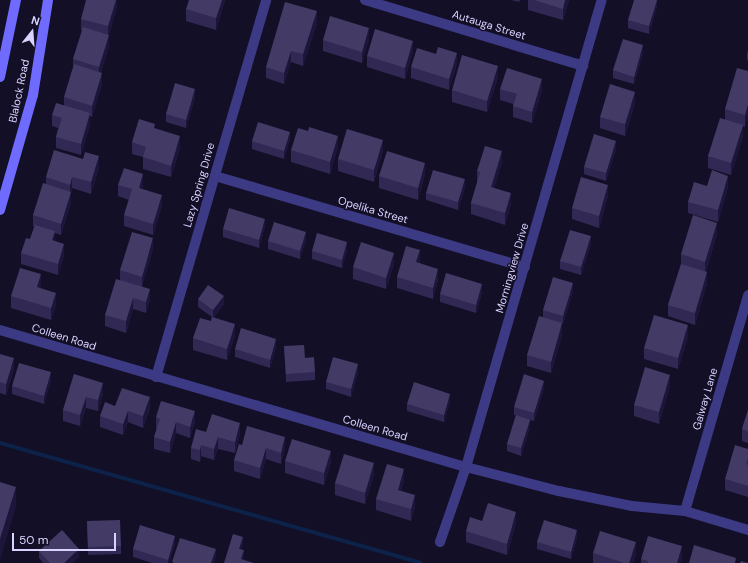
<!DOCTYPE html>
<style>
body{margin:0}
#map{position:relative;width:748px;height:563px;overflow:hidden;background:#130f26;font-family:"DM Sans",sans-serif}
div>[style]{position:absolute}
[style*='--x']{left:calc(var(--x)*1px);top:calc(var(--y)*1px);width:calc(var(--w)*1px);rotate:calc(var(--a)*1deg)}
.stream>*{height:4px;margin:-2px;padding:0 2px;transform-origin:2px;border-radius:2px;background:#0c2248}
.street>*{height:10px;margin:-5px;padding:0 5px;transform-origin:5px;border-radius:5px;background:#3d3a85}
.secondary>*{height:10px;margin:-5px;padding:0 5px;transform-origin:5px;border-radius:5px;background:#6f6bff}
.wall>*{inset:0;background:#312854}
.shaded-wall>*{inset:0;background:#1d163a}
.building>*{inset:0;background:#433a66}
span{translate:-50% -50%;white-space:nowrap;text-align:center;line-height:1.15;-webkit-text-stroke:3px #130f26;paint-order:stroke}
.street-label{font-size:11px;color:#d9d4ff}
.north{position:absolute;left:12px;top:12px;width:40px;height:40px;-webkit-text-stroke:3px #130f26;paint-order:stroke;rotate:17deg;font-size:11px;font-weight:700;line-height:16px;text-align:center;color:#d9d4ff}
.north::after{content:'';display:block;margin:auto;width:14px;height:18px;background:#d9d4ff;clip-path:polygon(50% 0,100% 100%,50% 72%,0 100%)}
.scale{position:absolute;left:12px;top:533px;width:104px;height:18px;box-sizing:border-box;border:2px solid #d9d4ff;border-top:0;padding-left:5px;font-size:12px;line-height:14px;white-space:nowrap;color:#d9d4ff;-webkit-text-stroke:3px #130f26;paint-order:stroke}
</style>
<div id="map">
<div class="stream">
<div style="--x:0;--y:443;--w:437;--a:15.9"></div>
</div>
<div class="street">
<div style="--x:365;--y:0;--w:228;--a:16.8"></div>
<div style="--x:215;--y:176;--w:323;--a:16.4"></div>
<div style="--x:0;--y:330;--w:486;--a:16.4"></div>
<div style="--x:466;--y:467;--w:96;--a:14.5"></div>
<div style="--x:559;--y:491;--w:75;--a:11.6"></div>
<div style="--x:632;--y:506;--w:53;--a:5.4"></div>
<div style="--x:685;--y:511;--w:66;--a:16.8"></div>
<div style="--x:156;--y:377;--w:393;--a:-73.7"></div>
<div style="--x:685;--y:511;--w:225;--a:-73.7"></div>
<div style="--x:440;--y:542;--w:79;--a:-70.9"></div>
<div style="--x:466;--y:467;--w:486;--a:-73.8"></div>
</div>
<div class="secondary">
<div style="--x:0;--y:77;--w:79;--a:-78.3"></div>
<div style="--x:0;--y:210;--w:120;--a:-74"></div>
<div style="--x:33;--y:95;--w:96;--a:-81"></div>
</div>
<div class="wall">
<div style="clip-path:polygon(117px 0,117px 6px,109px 35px,109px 46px,101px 72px,102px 84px,92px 117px,90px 116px,90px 125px,81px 155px,56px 148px,56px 137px,58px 128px,52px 126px,52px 115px,64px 106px,64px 97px,73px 68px,73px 59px,82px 31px,81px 30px,81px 19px)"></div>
<div style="clip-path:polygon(225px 0,216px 30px,186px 21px,186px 9px)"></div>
<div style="clip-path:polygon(511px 0,520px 0,519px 2px)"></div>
<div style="clip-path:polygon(528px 0,569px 0,563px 20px,528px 10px)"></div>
<div style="clip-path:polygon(657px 0,657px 6px,649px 34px,628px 28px,628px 20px)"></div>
<div style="clip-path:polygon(317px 23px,303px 66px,291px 62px,284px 84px,266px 78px,266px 67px)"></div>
<div style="clip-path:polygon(369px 39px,362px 63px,323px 51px,323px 40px)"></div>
<div style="clip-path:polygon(748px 50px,748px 61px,747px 60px,747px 53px)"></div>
<div style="clip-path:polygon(413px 52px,405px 79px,367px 67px,367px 56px)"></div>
<div style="clip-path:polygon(643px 53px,634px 84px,613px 78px,613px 70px)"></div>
<div style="clip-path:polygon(436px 54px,457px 64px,449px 90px,411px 78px,411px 67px)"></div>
<div style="clip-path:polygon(748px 71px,745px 127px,743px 126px,743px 136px,731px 175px,708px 168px,708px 156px,725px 119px,725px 109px)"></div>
<div style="clip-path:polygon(498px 77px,487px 112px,452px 102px,452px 90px)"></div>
<div style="clip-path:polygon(500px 89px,542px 90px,532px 123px,513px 117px,513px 104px,500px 100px)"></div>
<div style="clip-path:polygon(195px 97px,186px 128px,166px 122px,166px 114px)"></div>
<div style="clip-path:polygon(635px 103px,625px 136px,600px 128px,600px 117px)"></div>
<div style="clip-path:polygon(155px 129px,180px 148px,171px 177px,143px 169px,143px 157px,132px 154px,132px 142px)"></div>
<div style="clip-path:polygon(308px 131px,338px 147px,330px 174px,291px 162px,291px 150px)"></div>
<div style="clip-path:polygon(290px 139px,284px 159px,252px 149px,252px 141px)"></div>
<div style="clip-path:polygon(616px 149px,606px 181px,584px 174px,584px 167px)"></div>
<div style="clip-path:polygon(383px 151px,374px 182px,338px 171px,338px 159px)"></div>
<div style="clip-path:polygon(502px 162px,494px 188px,511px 204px,505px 225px,471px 214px,471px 203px,477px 183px,477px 171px)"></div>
<div style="clip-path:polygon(99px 168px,91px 194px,72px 188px,71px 193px,71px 203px,61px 235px,55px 233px,55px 241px,64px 255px,58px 275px,21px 264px,21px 253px,30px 239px,34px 227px,33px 226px,33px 215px,46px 184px,46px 177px)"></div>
<div style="clip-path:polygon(425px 174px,418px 200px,379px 188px,379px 176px)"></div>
<div style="clip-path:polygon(118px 185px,143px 185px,142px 189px,162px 206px,153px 235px,124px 226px,124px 215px,129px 200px,118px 196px)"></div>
<div style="clip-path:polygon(707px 186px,728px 187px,718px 222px,688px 213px,688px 202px)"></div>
<div style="clip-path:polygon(465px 187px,458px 210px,426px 200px,426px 193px)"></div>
<div style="clip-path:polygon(608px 196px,599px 228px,572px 219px,572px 208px)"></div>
<div style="clip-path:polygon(265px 226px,259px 248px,223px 237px,223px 229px)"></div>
<div style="clip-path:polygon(717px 234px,706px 271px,707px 283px,695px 325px,668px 316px,668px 305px,681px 264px,681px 254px)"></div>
<div style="clip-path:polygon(306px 240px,300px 259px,268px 249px,268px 241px)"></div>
<div style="clip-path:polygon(591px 244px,581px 275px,560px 269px,560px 261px)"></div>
<div style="clip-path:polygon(153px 249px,142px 286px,150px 300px,146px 313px,133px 309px,126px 333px,105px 326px,105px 315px,120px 280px,120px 270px)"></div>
<div style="clip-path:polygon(347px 250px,342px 268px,312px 259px,312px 251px)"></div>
<div style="clip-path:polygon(420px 262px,420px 263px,438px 280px,433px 299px,397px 288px,397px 277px)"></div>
<div style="clip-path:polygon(394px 264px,386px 289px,353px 279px,353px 267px)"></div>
<div style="clip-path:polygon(41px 286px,40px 288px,56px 304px,51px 320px,11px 308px,11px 296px)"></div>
<div style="clip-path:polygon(573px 291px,563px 324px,562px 323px,562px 335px,551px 373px,527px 366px,527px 355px,543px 317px,543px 310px)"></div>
<div style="clip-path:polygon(482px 292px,476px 313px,440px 302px,440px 294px)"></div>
<div style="clip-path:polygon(198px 299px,224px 304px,214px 317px,235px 335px,227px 360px,193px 350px,193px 338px,211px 321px,212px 317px,198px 307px)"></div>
<div style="clip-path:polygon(688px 337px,678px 369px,644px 359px,644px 348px)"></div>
<div style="clip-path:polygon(284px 346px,315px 372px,315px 380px,286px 382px)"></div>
<div style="clip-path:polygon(276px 347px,270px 368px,235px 357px,235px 349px)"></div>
<div style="clip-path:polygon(0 354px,14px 369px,6px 395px,0 393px)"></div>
<div style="clip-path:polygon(358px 372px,351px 397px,326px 389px,326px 382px)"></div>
<div style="clip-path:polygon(74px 374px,103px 394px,98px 411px,86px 408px,80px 426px,63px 421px,63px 410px)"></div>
<div style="clip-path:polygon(51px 380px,44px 404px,12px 394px,12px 386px)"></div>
<div style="clip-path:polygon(670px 386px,659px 424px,634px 416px,634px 405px)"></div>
<div style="clip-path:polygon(544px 388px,534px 421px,530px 420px,530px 427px,521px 456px,507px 451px,507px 444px,516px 415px,514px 415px,514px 407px)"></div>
<div style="clip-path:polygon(450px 401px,444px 422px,407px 411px,407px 404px)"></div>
<div style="clip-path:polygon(115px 406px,150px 409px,143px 428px,128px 422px,123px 435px,100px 427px,100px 416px)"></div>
<div style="clip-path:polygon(748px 410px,748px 443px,742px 441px,742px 429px)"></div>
<div style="clip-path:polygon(156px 417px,195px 422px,190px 438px,176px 433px,170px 453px,154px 449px,154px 437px,157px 429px,156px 429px)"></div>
<div style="clip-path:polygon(206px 432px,240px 434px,235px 453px,218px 449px,214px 460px,201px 456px,200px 462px,191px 459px,191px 448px)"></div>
<div style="clip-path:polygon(242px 445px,285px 449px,281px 464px,266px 459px,260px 479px,234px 471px,234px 460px)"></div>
<div style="clip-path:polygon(748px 449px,748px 497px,725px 490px,725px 479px)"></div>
<div style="clip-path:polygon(285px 461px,331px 462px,324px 485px,285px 473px)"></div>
<div style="clip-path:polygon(374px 474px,365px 504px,335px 495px,335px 483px)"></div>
<div style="clip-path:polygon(404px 481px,401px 491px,415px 507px,411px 521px,376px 510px,376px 499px)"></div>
<div style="clip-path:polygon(87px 521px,121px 546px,121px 554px,88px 555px)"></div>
<div style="clip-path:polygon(482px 521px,516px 523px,507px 555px,466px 542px,466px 531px)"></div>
<div style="clip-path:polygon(577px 538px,571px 559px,537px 549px,537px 542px)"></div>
<div style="clip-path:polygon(175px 544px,169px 563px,152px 563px,133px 557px,133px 549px)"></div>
<div style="clip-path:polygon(39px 551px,79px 557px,72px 563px,43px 563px,39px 558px)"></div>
<div style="clip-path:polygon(593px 553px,636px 553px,633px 563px,593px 563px)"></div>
<div style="clip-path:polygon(682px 557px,681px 563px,641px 563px,641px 559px)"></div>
</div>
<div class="shaded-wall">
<div style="clip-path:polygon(116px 0,117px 0,117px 6px,109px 35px,109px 46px,99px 78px,99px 67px,108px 37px,108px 26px)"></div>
<div style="clip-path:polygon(222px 0,225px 0,216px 30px,216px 18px)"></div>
<div style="clip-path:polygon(565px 0,569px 0,563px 20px,563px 9px)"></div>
<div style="clip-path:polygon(657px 0,657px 6px,649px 34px,649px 26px)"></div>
<div style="clip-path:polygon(317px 11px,317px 23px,303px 66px,303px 54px)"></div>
<div style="clip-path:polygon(369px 28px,369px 39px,362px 63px,362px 52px)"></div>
<div style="clip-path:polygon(413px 41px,413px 52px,405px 79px,405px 68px)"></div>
<div style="clip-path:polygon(643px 45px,643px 53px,634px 84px,634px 77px)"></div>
<div style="clip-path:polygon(291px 51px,291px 62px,284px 84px,284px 73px)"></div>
<div style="clip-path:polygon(457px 53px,457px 64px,449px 90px,449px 79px)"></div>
<div style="clip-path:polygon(498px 66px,498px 77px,487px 112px,487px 101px)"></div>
<div style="clip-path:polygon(102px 73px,102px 84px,92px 117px,92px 106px)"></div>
<div style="clip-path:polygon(542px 79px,542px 90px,532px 123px,532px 112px)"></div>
<div style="clip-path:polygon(195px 89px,195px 97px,186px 128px,186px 120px)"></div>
<div style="clip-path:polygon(635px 92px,635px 103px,625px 136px,625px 124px)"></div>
<div style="clip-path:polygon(748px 105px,748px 116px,745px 127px,745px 115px)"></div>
<div style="clip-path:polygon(90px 113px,90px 125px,81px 155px,81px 144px)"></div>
<div style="clip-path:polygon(743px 125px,743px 136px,731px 175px,731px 163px)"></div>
<div style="clip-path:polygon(290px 132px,290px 139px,284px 159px,284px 151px)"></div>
<div style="clip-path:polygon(180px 136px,180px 148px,171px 177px,171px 166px)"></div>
<div style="clip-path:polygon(338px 136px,338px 147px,330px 174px,330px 162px)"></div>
<div style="clip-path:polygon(383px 140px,383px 151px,374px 182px,374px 170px)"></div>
<div style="clip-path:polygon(616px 141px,616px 149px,606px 181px,606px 173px)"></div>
<div style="clip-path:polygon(502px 151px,502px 162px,491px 198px,491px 187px)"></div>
<div style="clip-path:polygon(99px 156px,99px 168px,91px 194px,91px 182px)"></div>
<div style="clip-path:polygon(425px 163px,425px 174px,418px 200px,418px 188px)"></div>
<div style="clip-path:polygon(143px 174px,143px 185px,139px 199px,139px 188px)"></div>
<div style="clip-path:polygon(728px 176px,728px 187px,718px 222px,718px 210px)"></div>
<div style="clip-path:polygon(72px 177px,72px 188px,71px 193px,71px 203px,61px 235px,61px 224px,70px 195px,70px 185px)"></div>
<div style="clip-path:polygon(465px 179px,465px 187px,458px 210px,458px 202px)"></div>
<div style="clip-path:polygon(608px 185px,608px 196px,599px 228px,599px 216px)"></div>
<div style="clip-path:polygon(511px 193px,511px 204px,505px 225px,505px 213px)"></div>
<div style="clip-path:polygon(162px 195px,162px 206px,153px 235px,153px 224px)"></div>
<div style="clip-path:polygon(265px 219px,265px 226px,259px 248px,259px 240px)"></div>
<div style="clip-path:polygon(717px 223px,717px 234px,705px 273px,705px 262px)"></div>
<div style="clip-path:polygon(55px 231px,55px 242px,52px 240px)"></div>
<div style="clip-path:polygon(306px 232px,306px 240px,300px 259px,300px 251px)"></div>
<div style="clip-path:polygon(591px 236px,591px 244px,581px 275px,581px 267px)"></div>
<div style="clip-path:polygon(153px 238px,153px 249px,142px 288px,142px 277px)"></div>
<div style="clip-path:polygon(347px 242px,347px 250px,342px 268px,342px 260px)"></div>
<div style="clip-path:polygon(64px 244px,64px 255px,58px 275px,58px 264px)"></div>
<div style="clip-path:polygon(420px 250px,420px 262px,416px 273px,416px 262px)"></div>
<div style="clip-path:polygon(394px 253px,394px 264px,386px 289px,386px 278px)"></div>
<div style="clip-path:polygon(438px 269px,438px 280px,433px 299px,433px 288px)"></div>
<div style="clip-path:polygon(707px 272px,707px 283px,695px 325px,695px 313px)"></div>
<div style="clip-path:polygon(41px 274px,41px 286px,37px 299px,37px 287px)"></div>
<div style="clip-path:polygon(573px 283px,573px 291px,563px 324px,563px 316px)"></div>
<div style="clip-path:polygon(482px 284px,482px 292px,476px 313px,476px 305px)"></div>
<div style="clip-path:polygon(150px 289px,150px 300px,146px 313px,146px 302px)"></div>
<div style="clip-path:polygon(56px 293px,56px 304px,51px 320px,51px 308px)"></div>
<div style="clip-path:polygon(224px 296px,224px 304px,213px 318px,213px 310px)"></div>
<div style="clip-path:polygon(133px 298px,133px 309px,126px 333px,126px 321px)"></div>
<div style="clip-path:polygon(562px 323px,562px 335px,551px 373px,551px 362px)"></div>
<div style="clip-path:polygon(235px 324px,235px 335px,227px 360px,227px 349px)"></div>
<div style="clip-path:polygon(688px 325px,688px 337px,678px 369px,678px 358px)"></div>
<div style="clip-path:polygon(276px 339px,276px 347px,270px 368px,270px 360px)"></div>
<div style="clip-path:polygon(14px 358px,14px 369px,6px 395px,6px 384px)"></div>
<div style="clip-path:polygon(358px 364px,358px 372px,351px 397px,351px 389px)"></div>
<div style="clip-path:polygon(51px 372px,51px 380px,44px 404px,44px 396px)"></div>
<div style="clip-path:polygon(670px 375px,670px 386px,659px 424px,659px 412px)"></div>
<div style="clip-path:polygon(544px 381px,544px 388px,534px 421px,534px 413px)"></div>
<div style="clip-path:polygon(103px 383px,103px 394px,98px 411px,98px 400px)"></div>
<div style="clip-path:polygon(450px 394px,450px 401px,444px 422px,444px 415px)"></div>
<div style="clip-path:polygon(86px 397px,86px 408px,80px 426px,80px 415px)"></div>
<div style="clip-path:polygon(150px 397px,150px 409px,143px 428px,143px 416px)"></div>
<div style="clip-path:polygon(128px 411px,128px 422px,123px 435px,123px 424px)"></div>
<div style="clip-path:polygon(195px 411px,195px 422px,190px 438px,190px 427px)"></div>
<div style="clip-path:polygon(530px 420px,530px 427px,521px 456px,521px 448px)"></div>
<div style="clip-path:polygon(176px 422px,176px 433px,170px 453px,170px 442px)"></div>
<div style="clip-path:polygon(240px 423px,240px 434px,235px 453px,235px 442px)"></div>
<div style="clip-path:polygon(218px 437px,218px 449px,214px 460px,214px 449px)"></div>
<div style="clip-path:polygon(285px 437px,285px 449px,281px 464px,281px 453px)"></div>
<div style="clip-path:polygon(201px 445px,201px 456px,200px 462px,200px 450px)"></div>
<div style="clip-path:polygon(266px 448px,266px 459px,260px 479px,260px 468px)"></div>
<div style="clip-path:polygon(331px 451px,331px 462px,324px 485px,324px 473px)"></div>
<div style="clip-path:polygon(374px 463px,374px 474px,365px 504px,365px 493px)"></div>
<div style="clip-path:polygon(404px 469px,404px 481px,398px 501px,398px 490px)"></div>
<div style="clip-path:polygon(16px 487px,16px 507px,0 560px,0 539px)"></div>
<div style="clip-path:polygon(415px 495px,415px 507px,411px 521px,411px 509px)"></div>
<div style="clip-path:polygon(516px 512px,516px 523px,507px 555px,507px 544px)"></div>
<div style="clip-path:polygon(577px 530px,577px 538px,571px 559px,571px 552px)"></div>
<div style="clip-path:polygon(175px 536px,175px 544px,169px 563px,168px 563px,168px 560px)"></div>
<div style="clip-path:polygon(243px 537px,243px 545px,239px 556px,239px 549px)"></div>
<div style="clip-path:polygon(636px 542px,636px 553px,633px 563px,629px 563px)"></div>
<div style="clip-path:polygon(682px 546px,682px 557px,681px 563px,677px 563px)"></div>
<div style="clip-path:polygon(79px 549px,79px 557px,72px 563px,64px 563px)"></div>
<div style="clip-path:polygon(216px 549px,216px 557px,214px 563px,211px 563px)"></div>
<div style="clip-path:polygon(244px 550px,244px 558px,242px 563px,241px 559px)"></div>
</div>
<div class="building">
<div style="clip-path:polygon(86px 0,116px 0,108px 26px,81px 19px)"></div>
<div style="clip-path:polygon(189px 0,222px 0,216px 18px,186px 9px)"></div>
<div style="clip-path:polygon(534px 0,565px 0,563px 9px)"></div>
<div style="clip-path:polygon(634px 0,657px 0,649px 26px,628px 20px)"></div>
<div style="clip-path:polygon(285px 2px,317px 11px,303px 54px,291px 51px,284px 73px,266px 67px)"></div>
<div style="clip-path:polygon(330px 16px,369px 28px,362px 52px,323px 40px)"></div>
<div style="clip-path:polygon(83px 27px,109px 35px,99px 67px,73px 59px)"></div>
<div style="clip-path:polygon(375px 29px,413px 41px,405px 68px,367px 56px)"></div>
<div style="clip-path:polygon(623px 39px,643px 45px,634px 77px,613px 70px)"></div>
<div style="clip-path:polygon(438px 47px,457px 53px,449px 79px,411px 67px,417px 48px,436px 54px)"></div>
<div style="clip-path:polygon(462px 55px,498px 66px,487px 101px,452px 90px)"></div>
<div style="clip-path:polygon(74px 64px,102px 73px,92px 106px,64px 97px)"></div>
<div style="clip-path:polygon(507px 68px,542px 79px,532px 112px,513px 106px,517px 94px,500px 89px)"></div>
<div style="clip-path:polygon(737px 68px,748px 71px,748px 105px,745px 115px,725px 109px)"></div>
<div style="clip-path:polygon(175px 83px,195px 89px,186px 120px,166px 114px)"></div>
<div style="clip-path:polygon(610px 84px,635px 92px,625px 124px,600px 117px)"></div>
<div style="clip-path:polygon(56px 103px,90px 113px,81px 144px,56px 137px,62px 118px,52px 115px)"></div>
<div style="clip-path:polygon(720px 118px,743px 125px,731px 163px,708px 156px)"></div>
<div style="clip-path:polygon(139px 119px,155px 124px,154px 128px,180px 136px,171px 166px,143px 157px,146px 147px,132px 142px)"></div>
<div style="clip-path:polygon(258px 122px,290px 132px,284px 151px,252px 141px)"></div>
<div style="clip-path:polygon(309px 127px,338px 136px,330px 162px,291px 150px,298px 128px,308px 131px)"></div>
<div style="clip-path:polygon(347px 129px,383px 140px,374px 170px,338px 159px)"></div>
<div style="clip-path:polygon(594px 134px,616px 141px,606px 173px,584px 167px)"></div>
<div style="clip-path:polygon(485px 146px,502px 151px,491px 187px,511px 193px,505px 213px,471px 203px,480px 172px,477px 171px)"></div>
<div style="clip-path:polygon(54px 150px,83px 159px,85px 152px,99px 156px,91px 182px,72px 177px,70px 185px,46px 177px)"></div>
<div style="clip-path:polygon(387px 151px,425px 163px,418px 188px,379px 176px)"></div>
<div style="clip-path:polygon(124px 168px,143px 174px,139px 188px,162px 195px,153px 224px,124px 215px,132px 189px,118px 185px)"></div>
<div style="clip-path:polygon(433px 170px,465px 179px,458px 202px,426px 193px)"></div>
<div style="clip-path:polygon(712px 170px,728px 176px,718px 210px,688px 202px,694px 182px,707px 186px)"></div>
<div style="clip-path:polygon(581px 177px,608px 185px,599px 216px,572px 208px)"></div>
<div style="clip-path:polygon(43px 183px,71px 192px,61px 224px,33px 215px)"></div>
<div style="clip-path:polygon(229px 208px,265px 219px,259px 240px,223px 229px)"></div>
<div style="clip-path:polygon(693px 215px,717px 223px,705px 262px,681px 254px)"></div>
<div style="clip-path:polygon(274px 222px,306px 232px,300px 251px,268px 241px)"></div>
<div style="clip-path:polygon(35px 225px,55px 231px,52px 240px,64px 244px,58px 264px,21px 253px,26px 238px,30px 239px)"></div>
<div style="clip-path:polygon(570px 230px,591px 236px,581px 267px,560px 261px)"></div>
<div style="clip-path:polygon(132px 232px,153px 238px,142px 277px,120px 270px)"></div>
<div style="clip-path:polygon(317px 233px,347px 242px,342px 260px,312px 251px)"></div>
<div style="clip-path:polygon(361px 242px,394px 253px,386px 278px,353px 267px)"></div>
<div style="clip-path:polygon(406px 246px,420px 250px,416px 262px,438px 269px,433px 288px,397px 277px)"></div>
<div style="clip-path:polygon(681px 264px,707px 272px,695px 313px,668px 305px)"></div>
<div style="clip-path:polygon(20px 268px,41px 274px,37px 287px,56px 293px,51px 308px,11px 296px)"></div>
<div style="clip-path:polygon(446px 273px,482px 284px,476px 305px,440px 294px)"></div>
<div style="clip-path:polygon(553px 277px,573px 283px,563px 316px,543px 310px)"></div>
<div style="clip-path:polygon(116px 279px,150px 289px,146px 302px,133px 298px,126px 321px,105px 315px)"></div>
<div style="clip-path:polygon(208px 285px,224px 296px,213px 310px,198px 299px)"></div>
<div style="clip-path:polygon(654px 315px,688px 325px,678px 358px,644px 348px)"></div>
<div style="clip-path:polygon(539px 316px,562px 323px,551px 362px,527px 355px)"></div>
<div style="clip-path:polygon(212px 317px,235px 324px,227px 349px,193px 338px,200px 318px,211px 321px)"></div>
<div style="clip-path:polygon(241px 328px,276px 339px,270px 360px,235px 349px)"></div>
<div style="clip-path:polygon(304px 345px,305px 358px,314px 357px,315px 372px,286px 374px,284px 346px)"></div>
<div style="clip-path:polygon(0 354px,14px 358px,6px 384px,0 382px)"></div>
<div style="clip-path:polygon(333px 357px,358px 364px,351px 389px,326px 382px)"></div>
<div style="clip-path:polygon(19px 363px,51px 372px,44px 396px,12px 386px)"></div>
<div style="clip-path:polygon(645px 367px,670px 375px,659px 412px,634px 405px)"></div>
<div style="clip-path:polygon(74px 374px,103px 383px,98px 400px,86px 397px,80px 415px,63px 410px)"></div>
<div style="clip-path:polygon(524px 374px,544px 381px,534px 413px,514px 407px)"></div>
<div style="clip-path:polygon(414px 382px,450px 394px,444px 415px,407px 404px)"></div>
<div style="clip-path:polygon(122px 388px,150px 397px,143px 416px,128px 411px,123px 424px,100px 416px,105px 402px,115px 406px)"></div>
<div style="clip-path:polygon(161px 401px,195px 411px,190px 427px,176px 422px,170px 442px,154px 437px,160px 419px,156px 417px)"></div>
<div style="clip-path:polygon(748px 410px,748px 431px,742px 429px)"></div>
<div style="clip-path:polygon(212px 414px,240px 423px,235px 442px,218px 437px,214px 449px,201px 445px,200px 450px,191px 448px,196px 429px,206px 432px)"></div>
<div style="clip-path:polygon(516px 415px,530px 420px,521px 448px,507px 444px)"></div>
<div style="clip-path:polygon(247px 426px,285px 437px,281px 453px,266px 448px,260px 468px,234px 460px,239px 444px,242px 445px)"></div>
<div style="clip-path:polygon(292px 439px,331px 451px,324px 473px,285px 461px)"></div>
<div style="clip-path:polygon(735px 445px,748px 449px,748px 458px,746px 464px,748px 465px,748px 486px,725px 479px)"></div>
<div style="clip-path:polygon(344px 454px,374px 463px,365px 493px,335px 483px)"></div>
<div style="clip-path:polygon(387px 464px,404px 469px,398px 490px,415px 495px,411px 509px,376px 499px)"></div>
<div style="clip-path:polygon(0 482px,16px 487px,0 539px)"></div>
<div style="clip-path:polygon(488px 503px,516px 512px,507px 544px,466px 531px,470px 517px,482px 521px)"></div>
<div style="clip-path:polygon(120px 520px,121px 546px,88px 547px,87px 521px)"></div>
<div style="clip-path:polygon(544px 520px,577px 530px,571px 552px,537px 542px)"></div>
<div style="clip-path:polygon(140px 525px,175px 536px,168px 560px,133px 549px)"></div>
<div style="clip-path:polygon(62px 530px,79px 549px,64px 563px,50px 563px,39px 551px)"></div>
<div style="clip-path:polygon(600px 531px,636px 542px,629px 563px,625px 563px,593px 553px)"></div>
<div style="clip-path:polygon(233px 534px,243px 537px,239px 549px,244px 550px,241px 559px,254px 563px,224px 563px)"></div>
<div style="clip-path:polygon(648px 536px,682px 546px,677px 563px,648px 563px,648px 561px,641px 559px)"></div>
<div style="clip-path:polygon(180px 538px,216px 549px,211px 563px,174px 563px,172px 562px)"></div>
<div style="clip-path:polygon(694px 545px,736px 558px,735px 563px,689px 563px)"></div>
<div style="clip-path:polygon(741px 561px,748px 563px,740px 563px)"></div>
</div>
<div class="street-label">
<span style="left:489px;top:25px;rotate:17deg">Autauga Street</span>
<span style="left:19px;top:91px;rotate:-78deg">Blalock Road</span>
<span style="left:199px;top:185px;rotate:-74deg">Lazy Spring Drive</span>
<span style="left:373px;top:210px;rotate:16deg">Opelika Street</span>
<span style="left:512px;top:268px;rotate:-74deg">Morningview Drive</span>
<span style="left:64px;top:337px;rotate:17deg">Colleen Road</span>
<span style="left:705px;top:399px;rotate:-74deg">Galway Lane</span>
<span style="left:375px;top:428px;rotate:16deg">Colleen Road</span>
</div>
<div class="north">N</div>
<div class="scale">50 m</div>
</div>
